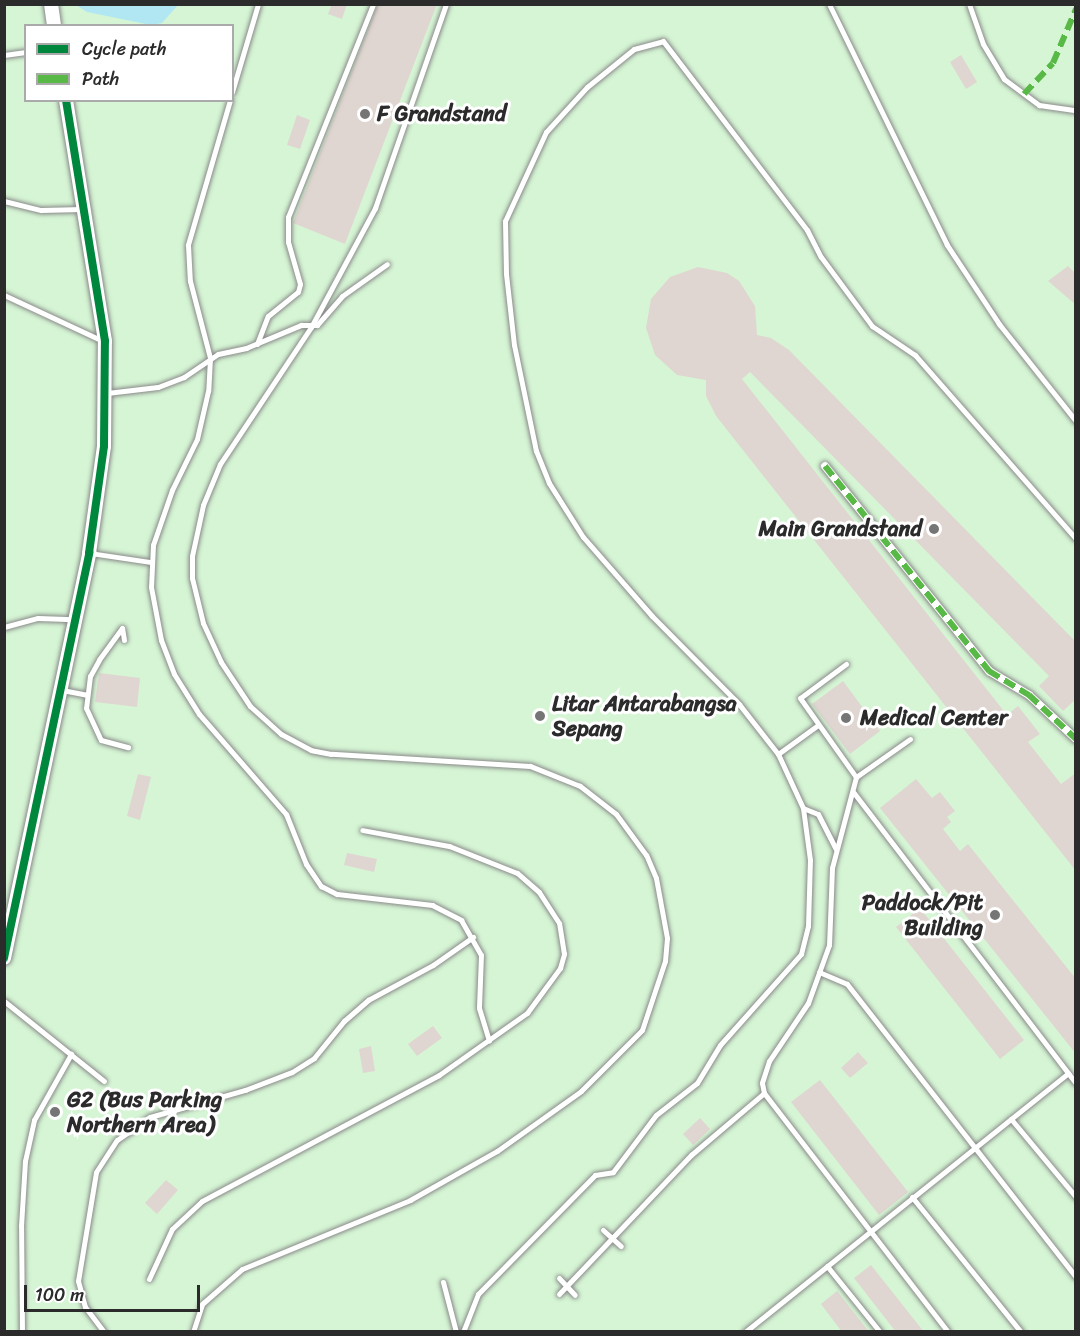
<!DOCTYPE html>
<style>
body{margin:0}
#map{position:relative;width:1080px;height:1336px;overflow:hidden;background:#fff;font-family:Sriracha,sans-serif}
div>[style]{position:absolute}
[style*='--x']{left:calc(var(--x)*1px);top:calc(var(--y)*1px);width:calc(var(--w)*1px);rotate:calc(var(--a)*1deg)}
.green>*{inset:0;background:#d5f5d4}
.water>*{inset:0;background:#b1e7f2}
.building>*{inset:0;background:#e0d6d1}
.roads{filter:drop-shadow(0 0 2px #8a8a8a) drop-shadow(0 0 2px #8a8a8a)}
.service>*{height:5px;margin:-2.5px;padding:0 2.5px;transform-origin:2.5px;border-radius:2.5px;background:#fff}
.pedestrian>*{height:8px;margin:-4px;padding:0 4px;transform-origin:4px;border-radius:4px;background:#fff}
.tertiary>*{height:14px;margin:-7px;padding:0 7px;transform-origin:7px;border-radius:7px;background:#fff}
.quiet>*{height:6px;margin-top:-3px;transform-origin:0;background:repeating-linear-gradient(90deg,#58b947 0 12px,transparent 0 18px)}
.cycleway>*{height:8px;margin:-4px;padding:0 4px;transform-origin:4px;border-radius:4px;background:#00873e}
.dots>*{width:16px;height:16px;translate:-50% -50%;box-sizing:border-box;border:3px solid #fff;border-radius:50%}
span{translate:-50% -50%;white-space:nowrap;text-align:center;line-height:1.15;-webkit-text-stroke:6px #fff;paint-order:stroke}
.poi-label{font-size:22px;color:#2b2b2b;font-weight:700}
.left{translate:0 -50%;text-align:left}
.right{translate:-100% -50%;text-align:right}
.frame{position:absolute;inset:0;border:6px solid #2b2b2b;pointer-events:none}
.legend{position:absolute;left:24px;top:24px;width:210px;height:78px;box-sizing:border-box;background:#fff;border:2px solid #aaa;margin:0;padding:8px 10px;list-style:none;font-size:18px;color:#2b2b2b}
.legend li{display:flex;align-items:center;gap:12px;height:30px}
.legend b{width:30px;border:2px solid #aaa}
.scale{position:absolute;left:24px;top:1285px;width:176px;height:27px;box-sizing:border-box;border:3px solid #2b2b2b;border-top:0;padding-left:8px;font-size:18px;line-height:21px;white-space:nowrap;color:#2b2b2b;-webkit-text-stroke:4px #fff;paint-order:stroke}
</style>
<div id="map">
<div class="green">
<div style="clip-path:polygon(evenodd,5px 5px,1075px 5px,1075px 1331px,5px 1332px,5px 5px,26px 26px,232px 26px,232px 100px,26px 100px,26px 26px)"></div>
</div>
<div class="water">
<div style="clip-path:polygon(76px 5px,76px 4px,178px 5px,162px 23px,151px 25px,87px 12px)"></div>
</div>
<div class="building">
<div style="clip-path:polygon(332px 4px,347px 4px,342px 19px,328px 14px)"></div>
<div style="clip-path:polygon(378px 4px,437px 4px,345px 244px,293px 223px)"></div>
<div style="clip-path:polygon(961px 55px,977px 82px,966px 89px,950px 62px)"></div>
<div style="clip-path:polygon(297px 115px,310px 120px,300px 149px,287px 145px)"></div>
<div style="clip-path:polygon(1068px 266px,1076px 274px,1076px 305px,1048px 281px)"></div>
<div style="clip-path:polygon(698px 267px,727px 273px,739px 281px,755px 306px,757px 335px,771px 338px,789px 350px,1076px 642px,1076px 699px,1063px 711px,1039px 686px,1049px 676px,750px 372px,742px 379px,1007px 715px,1018px 706px,1040px 734px,1028px 742px,1061px 784px,1076px 773px,1076px 871px,716px 416px,706px 396px,706px 380px,677px 375px,655px 355px,646px 328px,651px 299px,670px 277px)"></div>
<div style="clip-path:polygon(99px 673px,140px 678px,137px 707px,95px 702px)"></div>
<div style="clip-path:polygon(843px 681px,880px 731px,850px 754px,812px 704px)"></div>
<div style="clip-path:polygon(138px 774px,151px 777px,140px 820px,127px 816px)"></div>
<div style="clip-path:polygon(916px 779px,932px 798px,940px 792px,955px 811px,947px 817px,951px 822px,943px 829px,960px 851px,968px 844px,1076px 979px,1076px 1054px,880px 808px)"></div>
<div style="clip-path:polygon(347px 853px,377px 859px,374px 872px,344px 865px)"></div>
<div style="clip-path:polygon(920px 908px,1024px 1040px,1000px 1059px,896px 927px)"></div>
<div style="clip-path:polygon(433px 1026px,442px 1038px,417px 1056px,408px 1044px)"></div>
<div style="clip-path:polygon(371px 1046px,375px 1071px,363px 1073px,359px 1049px)"></div>
<div style="clip-path:polygon(858px 1052px,868px 1063px,850px 1078px,841px 1068px)"></div>
<div style="clip-path:polygon(820px 1080px,908px 1192px,879px 1215px,791px 1102px)"></div>
<div style="clip-path:polygon(700px 1118px,710px 1129px,693px 1145px,683px 1134px)"></div>
<div style="clip-path:polygon(166px 1180px,178px 1190px,157px 1214px,145px 1203px)"></div>
<div style="clip-path:polygon(871px 1265px,924px 1332px,896px 1332px,854px 1278px)"></div>
<div style="clip-path:polygon(837px 1291px,869px 1332px,842px 1332px,821px 1304px)"></div>
</div>
<div class="roads">
<div class="service">
<div style="--x:829;--y:4;--w:268;--a:63.9"></div>
<div style="--x:947;--y:245;--w:95;--a:56.6"></div>
<div style="--x:999;--y:324;--w:124;--a:51.6"></div>
<div style="--x:969;--y:4;--w:42;--a:70.7"></div>
<div style="--x:983;--y:44;--w:41;--a:59"></div>
<div style="--x:1004;--y:79;--w:44;--a:36.6"></div>
<div style="--x:1039;--y:105;--w:37;--a:8"></div>
<div style="--x:4;--y:55;--w:22;--a:-8"></div>
<div style="--x:232;--y:92;--w:92;--a:-73.5"></div>
<div style="--x:230;--y:100;--w:151;--a:106.2"></div>
<div style="--x:188;--y:245;--w:36;--a:87"></div>
<div style="--x:190;--y:281;--w:80;--a:75.4"></div>
<div style="--x:210;--y:358;--w:33;--a:93"></div>
<div style="--x:208;--y:391;--w:49;--a:102.9"></div>
<div style="--x:197;--y:439;--w:57;--a:116.1"></div>
<div style="--x:172;--y:490;--w:58;--a:109.1"></div>
<div style="--x:153;--y:545;--w:42;--a:92.7"></div>
<div style="--x:151;--y:587;--w:54;--a:79.3"></div>
<div style="--x:161;--y:640;--w:36;--a:69"></div>
<div style="--x:174;--y:674;--w:47;--a:58"></div>
<div style="--x:199;--y:714;--w:133;--a:49"></div>
<div style="--x:286;--y:814;--w:54;--a:68.2"></div>
<div style="--x:306;--y:864;--w:27;--a:56"></div>
<div style="--x:321;--y:886;--w:18;--a:27"></div>
<div style="--x:337;--y:894;--w:96;--a:6.6"></div>
<div style="--x:432;--y:905;--w:33;--a:27"></div>
<div style="--x:461;--y:920;--w:40;--a:60.3"></div>
<div style="--x:481;--y:955;--w:53;--a:92.2"></div>
<div style="--x:479;--y:1008;--w:34;--a:73"></div>
<div style="--x:4;--y:201;--w:38;--a:14"></div>
<div style="--x:41;--y:210;--w:41;--a:-1.4"></div>
<div style="--x:4;--y:295;--w:109;--a:24.9"></div>
<div style="--x:257;--y:344;--w:30;--a:-69"></div>
<div style="--x:268;--y:316;--w:38;--a:-39"></div>
<div style="--x:298;--y:292;--w:8;--a:-76"></div>
<div style="--x:300;--y:284;--w:44;--a:-105.9"></div>
<div style="--x:288;--y:242;--w:25;--a:-90"></div>
<div style="--x:288;--y:217;--w:229;--a:-68.2"></div>
<div style="--x:107;--y:393;--w:51;--a:-6.7"></div>
<div style="--x:158;--y:387;--w:28;--a:-21"></div>
<div style="--x:184;--y:377;--w:41;--a:-34.1"></div>
<div style="--x:218;--y:354;--w:29;--a:-12"></div>
<div style="--x:246;--y:348;--w:60;--a:-22.7"></div>
<div style="--x:301;--y:325;--w:16;--a:0"></div>
<div style="--x:317;--y:325;--w:38;--a:-49"></div>
<div style="--x:342;--y:296;--w:55;--a:-35.4"></div>
<div style="--x:90;--y:553;--w:61;--a:8.5"></div>
<div style="--x:4;--y:627;--w:35;--a:-15"></div>
<div style="--x:38;--y:618;--w:36;--a:2"></div>
<div style="--x:124;--y:640;--w:12;--a:-99"></div>
<div style="--x:122;--y:628;--w:39;--a:126"></div>
<div style="--x:99;--y:660;--w:18;--a:119"></div>
<div style="--x:90;--y:676;--w:32;--a:97"></div>
<div style="--x:86;--y:708;--w:35;--a:65"></div>
<div style="--x:101;--y:740;--w:28;--a:15"></div>
<div style="--x:846;--y:664;--w:57;--a:143.5"></div>
<div style="--x:800;--y:698;--w:97;--a:54.7"></div>
<div style="--x:856;--y:777;--w:94;--a:104.8"></div>
<div style="--x:832;--y:868;--w:77;--a:92.2"></div>
<div style="--x:829;--y:945;--w:62;--a:109.9"></div>
<div style="--x:808;--y:1003;--w:70;--a:123.9"></div>
<div style="--x:769;--y:1061;--w:23;--a:108"></div>
<div style="--x:762;--y:1083;--w:10;--a:79"></div>
<div style="--x:764;--y:1093;--w:302;--a:52.4"></div>
<div style="--x:62;--y:690;--w:25;--a:11"></div>
<div style="--x:778;--y:754;--w:49;--a:-35.9"></div>
<div style="--x:856;--y:777;--w:66;--a:-35.1"></div>
<div style="--x:854;--y:793;--w:365;--a:52.6"></div>
<div style="--x:803;--y:808;--w:16;--a:22"></div>
<div style="--x:818;--y:814;--w:39;--a:63"></div>
<div style="--x:819;--y:972;--w:30;--a:23"></div>
<div style="--x:847;--y:984;--w:372;--a:52"></div>
<div style="--x:4;--y:1001;--w:128;--a:38.7"></div>
<div style="--x:1011;--y:1119;--w:102;--a:50.2"></div>
<div style="--x:912;--y:1197;--w:174;--a:51.1"></div>
<div style="--x:603;--y:1230;--w:24;--a:42"></div>
<div style="--x:827;--y:1266;--w:85;--a:51.2"></div>
<div style="--x:559;--y:1278;--w:23;--a:47"></div>
<div style="--x:149;--y:1279;--w:55;--a:-65.3"></div>
<div style="--x:172;--y:1229;--w:41;--a:-43"></div>
<div style="--x:202;--y:1201;--w:268;--a:-28"></div>
<div style="--x:439;--y:1075;--w:108;--a:-35.2"></div>
<div style="--x:527;--y:1013;--w:56;--a:-53.7"></div>
<div style="--x:560;--y:968;--w:15;--a:-74"></div>
<div style="--x:564;--y:954;--w:31;--a:-99"></div>
<div style="--x:559;--y:923;--w:37;--a:-123"></div>
<div style="--x:539;--y:892;--w:29;--a:-139"></div>
<div style="--x:517;--y:873;--w:73;--a:-158.3"></div>
<div style="--x:449;--y:846;--w:88;--a:-169.6"></div>
<div style="--x:443;--y:1282;--w:52;--a:75.4"></div>
<div style="--x:559;--y:1294;--w:192;--a:-46.5"></div>
<div style="--x:691;--y:1155;--w:96;--a:-40.3"></div>
<div style="--x:22;--y:1332;--w:106;--a:-90.5"></div>
<div style="--x:21;--y:1226;--w:65;--a:-86.5"></div>
<div style="--x:25;--y:1161;--w:42;--a:-77.6"></div>
<div style="--x:34;--y:1120;--w:76;--a:-60.7"></div>
<div style="--x:104;--y:1332;--w:31;--a:-127"></div>
<div style="--x:85;--y:1307;--w:27;--a:-105"></div>
<div style="--x:78;--y:1281;--w:110;--a:-80.6"></div>
<div style="--x:96;--y:1172;--w:38;--a:-57"></div>
<div style="--x:117;--y:1140;--w:40;--a:-34.9"></div>
<div style="--x:150;--y:1117;--w:99;--a:-15.9"></div>
<div style="--x:245;--y:1090;--w:50;--a:-21"></div>
<div style="--x:292;--y:1072;--w:26;--a:-32"></div>
<div style="--x:314;--y:1058;--w:48;--a:-51"></div>
<div style="--x:344;--y:1021;--w:32;--a:-41"></div>
<div style="--x:368;--y:1000;--w:74;--a:-28.3"></div>
<div style="--x:433;--y:965;--w:49;--a:-35"></div>
<div style="--x:193;--y:1332;--w:29;--a:-72"></div>
<div style="--x:202;--y:1304;--w:53;--a:-41.2"></div>
<div style="--x:242;--y:1269;--w:182;--a:-22.3"></div>
<div style="--x:410;--y:1200;--w:100;--a:-29.4"></div>
<div style="--x:497;--y:1151;--w:103;--a:-35.5"></div>
<div style="--x:581;--y:1091;--w:86;--a:-45"></div>
<div style="--x:642;--y:1030;--w:73;--a:-71.6"></div>
<div style="--x:665;--y:961;--w:23;--a:-85"></div>
<div style="--x:667;--y:938;--w:61;--a:-100.4"></div>
<div style="--x:656;--y:878;--w:25;--a:-113"></div>
<div style="--x:646;--y:855;--w:51;--a:-126.2"></div>
<div style="--x:616;--y:814;--w:46;--a:-142.1"></div>
<div style="--x:580;--y:786;--w:54;--a:-158.2"></div>
<div style="--x:530;--y:766;--w:199;--a:-176.5"></div>
<div style="--x:331;--y:754;--w:20;--a:-169"></div>
<div style="--x:311;--y:750;--w:34;--a:-152"></div>
<div style="--x:281;--y:734;--w:42;--a:-137.9"></div>
<div style="--x:250;--y:706;--w:53;--a:-123.4"></div>
<div style="--x:221;--y:662;--w:43;--a:-114.8"></div>
<div style="--x:203;--y:623;--w:46;--a:-103.7"></div>
<div style="--x:192;--y:578;--w:22;--a:-90"></div>
<div style="--x:192;--y:556;--w:52;--a:-77.8"></div>
<div style="--x:203;--y:505;--w:44;--a:-67.5"></div>
<div style="--x:220;--y:464;--w:164;--a:-56.4"></div>
<div style="--x:311;--y:327;--w:135;--a:-61.7"></div>
<div style="--x:375;--y:208;--w:216;--a:-70.8"></div>
<div style="--x:463;--y:1332;--w:41;--a:-68.5"></div>
<div style="--x:478;--y:1294;--w:167;--a:-45.5"></div>
<div style="--x:595;--y:1175;--w:18;--a:-9"></div>
<div style="--x:613;--y:1172;--w:71;--a:-53"></div>
<div style="--x:656;--y:1115;--w:52;--a:-38"></div>
<div style="--x:697;--y:1083;--w:44;--a:-58.8"></div>
<div style="--x:720;--y:1045;--w:122;--a:-48.3"></div>
<div style="--x:801;--y:954;--w:29;--a:-76"></div>
<div style="--x:808;--y:926;--w:66;--a:-88.3"></div>
<div style="--x:810;--y:860;--w:52;--a:-97.7"></div>
<div style="--x:803;--y:808;--w:60;--a:-114.8"></div>
<div style="--x:778;--y:754;--w:63;--a:-128"></div>
<div style="--x:739;--y:704;--w:124;--a:-134.7"></div>
<div style="--x:652;--y:616;--w:105;--a:-131.1"></div>
<div style="--x:583;--y:537;--w:64;--a:-122.2"></div>
<div style="--x:549;--y:483;--w:35;--a:-112"></div>
<div style="--x:536;--y:451;--w:108;--a:-101.7"></div>
<div style="--x:514;--y:345;--w:71;--a:-96.4"></div>
<div style="--x:506;--y:274;--w:53;--a:-91.1"></div>
<div style="--x:505;--y:221;--w:98;--a:-65.3"></div>
<div style="--x:546;--y:132;--w:61;--a:-47.7"></div>
<div style="--x:587;--y:87;--w:60;--a:-39"></div>
<div style="--x:634;--y:49;--w:30;--a:-15"></div>
<div style="--x:663;--y:41;--w:238;--a:52.7"></div>
<div style="--x:807;--y:230;--w:30;--a:63"></div>
<div style="--x:821;--y:257;--w:86;--a:53.5"></div>
<div style="--x:872;--y:326;--w:52;--a:34"></div>
<div style="--x:915;--y:355;--w:244;--a:48.8"></div>
<div style="--x:745;--y:1332;--w:414;--a:-38.7"></div>
</div>
<div class="pedestrian">
<div style="--x:825;--y:466;--w:263;--a:51.3"></div>
<div style="--x:989;--y:671;--w:47;--a:31"></div>
<div style="--x:1029;--y:695;--w:64;--a:43.1"></div>
</div>
<div class="tertiary">
<div style="--x:51;--y:4;--w:22;--a:82"></div>
<div style="--x:4;--y:958;--w:414;--a:-78.1"></div>
<div style="--x:89;--y:553;--w:108;--a:-82"></div>
<div style="--x:104;--y:446;--w:105;--a:-89.5"></div>
<div style="--x:105;--y:341;--w:244;--a:-99.2"></div>
</div>
</div>
<div class="quiet">
<div style="--x:1024;--y:94;--w:42;--a:-46.9"></div>
<div style="--x:1053;--y:63;--w:59;--a:-66.9"></div>
<div style="--x:825;--y:466;--w:263;--a:51.3"></div>
<div style="--x:989;--y:671;--w:47;--a:31"></div>
<div style="--x:1029;--y:695;--w:64;--a:43.1"></div>
</div>
<div class="cycleway">
<div style="--x:4;--y:958;--w:414;--a:-78.1"></div>
<div style="--x:89;--y:553;--w:108;--a:-82"></div>
<div style="--x:104;--y:446;--w:105;--a:-89.5"></div>
<div style="--x:105;--y:341;--w:244;--a:-99.2"></div>
</div>
<div class="dots">
<div style="left:365px;top:114px;background:#757575"></div>
<div style="left:934px;top:529px;background:#757575"></div>
<div style="left:540px;top:716px;background:#757575"></div>
<div style="left:846px;top:718px;background:#757575"></div>
<div style="left:995px;top:915px;background:#757575"></div>
<div style="left:55px;top:1112px;background:#757575"></div>
</div>
<div class="poi-label">
<span class="left" style="left:377px;top:114px">F Grandstand</span>
<span class="right" style="left:922px;top:529px">Main Grandstand</span>
<span class="left" style="left:552px;top:716px">Litar Antarabangsa<br>Sepang</span>
<span class="left" style="left:860px;top:718px">Medical Center</span>
<span class="right" style="left:983px;top:915px">Paddock/Pit<br>Building</span>
<span class="left" style="left:67px;top:1112px">G2 (Bus Parking<br>Northern Area)</span>
</div>
<div class="frame"></div>
<ul class="legend">
<li><b style="height:8px;background:#00873e"></b>Cycle path</li>
<li><b style="height:8px;background:#58b947"></b>Path</li>
</ul>
<div class="scale">100 m</div>
</div>
